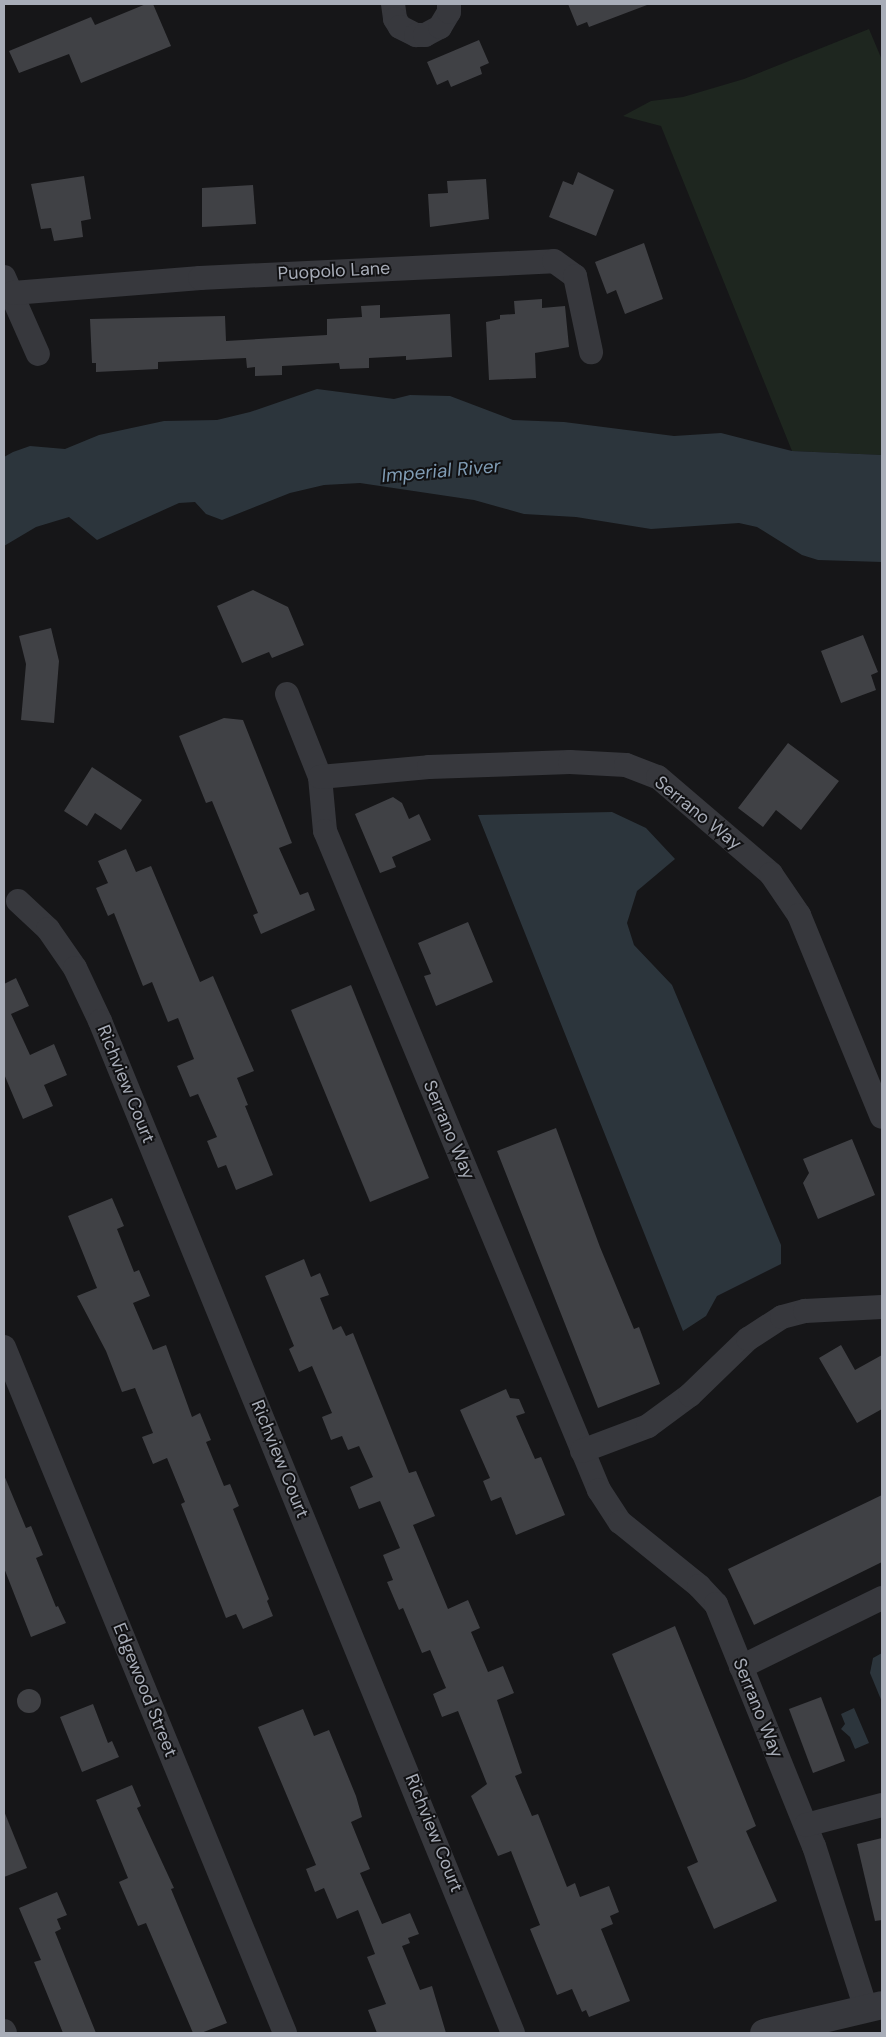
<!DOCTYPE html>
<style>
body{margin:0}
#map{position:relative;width:886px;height:2037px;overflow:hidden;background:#161618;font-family:"DM Sans",sans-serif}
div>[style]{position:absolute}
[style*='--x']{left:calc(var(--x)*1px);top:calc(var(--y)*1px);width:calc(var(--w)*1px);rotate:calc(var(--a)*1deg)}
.green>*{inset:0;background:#1e261f}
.water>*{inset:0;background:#2c353c}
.building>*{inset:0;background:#404145}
.round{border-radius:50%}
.minor>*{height:24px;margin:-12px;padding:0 12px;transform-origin:12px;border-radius:12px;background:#37383d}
.tertiary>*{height:28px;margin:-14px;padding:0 14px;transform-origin:14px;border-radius:14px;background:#37383d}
span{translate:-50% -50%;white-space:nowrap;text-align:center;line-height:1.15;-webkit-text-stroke:4px #111113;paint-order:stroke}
.street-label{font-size:18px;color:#a8adb8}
.water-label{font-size:19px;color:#7f9bb3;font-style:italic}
.frame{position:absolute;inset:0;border:5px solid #a8adb8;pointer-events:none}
</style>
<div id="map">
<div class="green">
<div style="clip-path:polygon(869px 29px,882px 60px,882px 455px,792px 451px,661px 126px,623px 116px,651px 101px,683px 97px,744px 79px)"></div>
</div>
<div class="water">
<div style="clip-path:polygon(317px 389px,394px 399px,410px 395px,450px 396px,513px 420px,564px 422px,674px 436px,721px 433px,792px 451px,882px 455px,882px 562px,818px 560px,802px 555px,757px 527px,739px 523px,651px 529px,576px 517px,524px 514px,474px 500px,360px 483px,324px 485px,290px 493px,222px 520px,206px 514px,195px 502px,179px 503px,97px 540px,69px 517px,36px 527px,4px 546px,4px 457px,13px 452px,30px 446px,65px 449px,99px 435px,164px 421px,217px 420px,250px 412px)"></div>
<div style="clip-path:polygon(612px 812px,646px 828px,675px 859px,637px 891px,627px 923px,634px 945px,672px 985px,781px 1245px,781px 1264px,717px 1296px,706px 1316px,683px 1331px,478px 815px)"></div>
<div style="clip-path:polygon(882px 1653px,882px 1702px,870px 1673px,873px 1658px)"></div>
<div style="clip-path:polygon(854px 1708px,869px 1743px,855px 1749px,850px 1737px,841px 1729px,845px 1724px,841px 1714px)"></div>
</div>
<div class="building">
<div style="clip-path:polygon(146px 4px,153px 4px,171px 46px,81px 83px,69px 54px,19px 73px,9px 51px,91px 17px,95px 25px)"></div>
<div style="clip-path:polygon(568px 4px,646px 4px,647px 5px,589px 27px,587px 22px,577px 26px)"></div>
<div style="clip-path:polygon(479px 40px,489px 63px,480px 67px,482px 74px,451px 87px,448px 80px,437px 85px,427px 62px)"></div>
<div style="clip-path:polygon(578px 172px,614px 190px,596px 236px,549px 217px,563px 181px,573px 185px)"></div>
<div style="clip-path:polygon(84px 176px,91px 219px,81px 221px,83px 237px,54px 241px,51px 228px,41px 229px,31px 184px)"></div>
<div style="clip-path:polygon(486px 179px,489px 219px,430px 227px,428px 194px,448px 193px,447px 181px)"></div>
<div style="clip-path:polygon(253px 185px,256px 224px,202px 227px,202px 188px)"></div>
<div style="clip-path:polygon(644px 243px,663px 299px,625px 314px,616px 290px,607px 294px,595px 262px)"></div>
<div style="clip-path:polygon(542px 299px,542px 308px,565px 306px,569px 347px,535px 353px,536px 378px,489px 380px,486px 322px,500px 319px,500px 315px,515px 314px,514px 301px)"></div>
<div style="clip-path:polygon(380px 305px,380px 318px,450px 314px,452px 357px,406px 360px,406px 356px,369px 358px,369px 368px,340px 369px,339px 363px,282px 366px,282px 375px,255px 376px,255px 367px,247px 368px,246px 358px,158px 362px,158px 369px,96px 372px,96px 363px,92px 363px,90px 319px,225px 316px,226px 341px,327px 335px,327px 319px,362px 317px,361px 306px)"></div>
<div style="clip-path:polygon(253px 590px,288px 607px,304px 645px,272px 658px,269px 652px,242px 663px,217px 606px)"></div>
<div style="clip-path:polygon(51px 628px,59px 661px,54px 723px,21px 720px,26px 664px,19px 636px)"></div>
<div style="clip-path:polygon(863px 635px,878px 672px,871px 675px,876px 690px,841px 703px,821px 651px)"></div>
<div style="clip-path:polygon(224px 718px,243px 720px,292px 843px,279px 848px,300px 895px,308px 892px,315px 910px,261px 934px,253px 915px,258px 913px,212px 801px,206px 803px,179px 736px)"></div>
<div style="clip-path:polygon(788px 743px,839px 781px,801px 830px,776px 810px,763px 827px,738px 808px)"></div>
<div style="clip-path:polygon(92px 767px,142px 800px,121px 830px,95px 813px,87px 826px,64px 811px)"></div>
<div style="clip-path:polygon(393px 797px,402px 803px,409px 819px,419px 814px,431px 840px,392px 857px,396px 867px,380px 873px,355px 814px)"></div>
<div style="clip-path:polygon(126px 849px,136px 872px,151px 866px,200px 982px,213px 976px,254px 1071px,237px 1078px,248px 1105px,245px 1106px,273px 1175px,236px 1190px,226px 1165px,218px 1168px,207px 1141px,217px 1137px,198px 1094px,190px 1097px,177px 1066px,194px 1059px,178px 1018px,168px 1022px,152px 982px,143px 986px,114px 913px,108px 916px,96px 888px,108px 883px,98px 861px)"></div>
<div style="clip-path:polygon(468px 922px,493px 982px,436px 1006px,424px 976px,431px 974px,418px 943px)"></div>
<div style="clip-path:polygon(16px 978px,29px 1006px,11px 1014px,30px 1055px,54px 1044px,67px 1075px,44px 1085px,53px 1106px,23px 1119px,4px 1074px,4px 984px)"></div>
<div style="clip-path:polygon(351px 985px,429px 1178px,370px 1202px,291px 1010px)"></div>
<div style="clip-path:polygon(556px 1128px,600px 1247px,634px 1329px,639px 1327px,660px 1384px,598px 1408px,497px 1151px)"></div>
<div style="clip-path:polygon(852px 1139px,875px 1195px,818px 1219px,803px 1183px,809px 1173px,803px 1159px)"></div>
<div style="clip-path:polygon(112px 1198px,124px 1226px,117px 1229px,134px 1272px,139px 1270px,150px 1296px,133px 1303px,153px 1350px,166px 1345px,192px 1417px,200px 1413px,211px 1440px,206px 1442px,224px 1486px,230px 1484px,239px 1506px,233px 1509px,269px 1599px,267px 1601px,273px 1616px,243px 1629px,236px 1614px,226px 1618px,181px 1504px,185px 1502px,167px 1458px,153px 1464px,142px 1437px,153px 1433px,135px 1388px,122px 1392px,106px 1351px,77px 1296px,97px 1288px,68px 1216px)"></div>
<div style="clip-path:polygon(304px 1259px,311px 1277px,320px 1273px,329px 1295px,320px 1298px,333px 1330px,341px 1326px,346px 1336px,353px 1333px,409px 1473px,416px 1471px,435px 1516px,413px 1525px,448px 1609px,468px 1600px,480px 1628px,471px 1632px,488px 1672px,503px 1666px,514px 1693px,497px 1700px,522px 1773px,515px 1776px,532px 1816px,538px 1814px,567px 1887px,575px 1883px,580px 1897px,609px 1886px,619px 1912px,610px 1916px,613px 1924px,601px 1929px,630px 2001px,589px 2017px,586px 2010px,582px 2012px,572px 1989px,557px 1995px,530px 1929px,540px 1925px,511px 1851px,498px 1856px,471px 1796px,487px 1784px,458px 1711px,442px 1717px,433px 1694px,446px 1688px,430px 1650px,422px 1653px,403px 1608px,399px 1610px,387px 1582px,393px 1580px,383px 1555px,400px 1548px,380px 1501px,359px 1509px,350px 1487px,373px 1477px,359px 1446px,348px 1450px,342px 1436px,331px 1440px,322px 1417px,332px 1413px,312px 1366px,299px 1372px,289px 1349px,294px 1346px,265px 1276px)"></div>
<div style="clip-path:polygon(841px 1345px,855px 1370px,882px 1355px,882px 1409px,857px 1423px,819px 1358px)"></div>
<div style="clip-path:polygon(506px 1389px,510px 1398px,519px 1399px,525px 1413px,516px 1416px,535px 1459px,541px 1457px,565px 1515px,516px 1535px,501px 1497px,491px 1501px,483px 1481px,490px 1478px,460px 1410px)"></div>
<div style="clip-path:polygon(4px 1475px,26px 1528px,31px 1526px,43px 1555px,36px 1558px,56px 1607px,58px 1606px,66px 1623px,31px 1637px,4px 1568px)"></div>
<div style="clip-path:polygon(882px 1495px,882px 1562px,754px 1625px,728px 1569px)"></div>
<div style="clip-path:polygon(675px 1626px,756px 1826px,746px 1831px,777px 1901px,714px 1929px,687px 1867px,698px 1862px,612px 1654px)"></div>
<div class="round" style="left:17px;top:1689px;width:24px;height:24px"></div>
<div style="clip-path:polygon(821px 1697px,845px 1761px,813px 1773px,789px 1709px)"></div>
<div style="clip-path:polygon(93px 1704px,108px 1743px,112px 1741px,119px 1757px,82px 1772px,60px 1717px)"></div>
<div style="clip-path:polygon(303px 1709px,314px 1736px,329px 1730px,356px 1796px,362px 1817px,351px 1822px,370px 1869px,360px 1873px,382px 1924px,410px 1913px,419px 1934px,408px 1938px,410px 1943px,402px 1946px,420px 1990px,432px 1986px,446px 2033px,377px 2033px,368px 2010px,386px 2004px,367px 1957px,375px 1954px,358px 1910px,337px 1919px,324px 1888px,315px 1892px,306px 1869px,316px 1865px,258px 1727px)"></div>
<div style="clip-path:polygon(132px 1785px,141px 1806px,137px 1808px,174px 1888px,171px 1889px,227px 2023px,201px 2033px,193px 2033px,146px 1923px,138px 1926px,119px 1882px,128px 1878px,96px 1800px)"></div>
<div style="clip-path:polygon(4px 1811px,27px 1868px,4px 1877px)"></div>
<div style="clip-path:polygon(882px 1838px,882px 1920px,875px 1921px,857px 1844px)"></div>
<div style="clip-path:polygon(57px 1892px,67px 1915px,57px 1919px,61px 1929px,55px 1932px,96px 2033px,63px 2033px,34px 1962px,41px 1960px,19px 1908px)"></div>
</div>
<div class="minor">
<div style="--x:393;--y:4;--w:15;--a:82"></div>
<div style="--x:395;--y:19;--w:9;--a:58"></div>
<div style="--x:400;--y:27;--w:18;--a:27"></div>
<div style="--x:416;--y:35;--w:9;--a:0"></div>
<div style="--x:425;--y:35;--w:17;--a:-28"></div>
<div style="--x:440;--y:27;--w:17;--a:-59"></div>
<div style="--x:449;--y:12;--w:8;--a:-90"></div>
<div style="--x:4;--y:277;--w:84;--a:66.2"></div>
<div style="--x:13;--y:293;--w:188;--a:-4.6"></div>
<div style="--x:200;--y:278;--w:354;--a:-2.7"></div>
<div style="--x:554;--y:261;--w:26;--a:36"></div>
<div style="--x:575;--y:276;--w:78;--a:78.1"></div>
<div style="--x:287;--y:694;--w:89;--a:68.3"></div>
<div style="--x:320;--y:777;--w:54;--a:84.7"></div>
<div style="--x:325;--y:831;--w:714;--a:67.42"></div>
<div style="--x:599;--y:1490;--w:38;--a:57"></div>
<div style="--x:620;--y:1522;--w:102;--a:39"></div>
<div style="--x:699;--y:1586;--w:25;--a:47"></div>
<div style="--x:716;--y:1604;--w:261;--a:68"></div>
<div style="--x:814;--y:1846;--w:171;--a:72.3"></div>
<div style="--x:320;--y:777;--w:109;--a:-5.2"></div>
<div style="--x:429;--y:767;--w:141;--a:-2"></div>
<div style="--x:570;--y:762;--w:56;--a:3.1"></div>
<div style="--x:626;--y:765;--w:34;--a:21"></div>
<div style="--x:658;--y:777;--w:149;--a:40.6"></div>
<div style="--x:771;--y:874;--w:50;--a:55.7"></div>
<div style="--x:799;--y:915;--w:218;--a:67.7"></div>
<div style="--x:18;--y:901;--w:41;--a:43"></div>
<div style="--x:48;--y:929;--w:47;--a:55.3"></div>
<div style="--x:75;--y:968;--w:59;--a:64.7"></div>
<div style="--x:100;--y:1021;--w:1093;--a:67.8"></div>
<div style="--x:4;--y:1347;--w:741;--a:67.72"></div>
<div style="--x:582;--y:1451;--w:71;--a:-20.7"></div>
<div style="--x:648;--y:1426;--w:52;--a:-36.4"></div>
<div style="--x:690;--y:1395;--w:81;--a:-44"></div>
<div style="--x:748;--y:1339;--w:40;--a:-32.9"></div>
<div style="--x:782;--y:1317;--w:24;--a:-15"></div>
<div style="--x:805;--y:1311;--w:77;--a:-3"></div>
<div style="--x:741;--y:1667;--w:157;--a:-26.1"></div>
<div style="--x:806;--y:1825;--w:79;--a:-14.7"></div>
<div style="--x:4;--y:2031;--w:2;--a:63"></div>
</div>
<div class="tertiary">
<div style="--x:764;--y:2033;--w:121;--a:-13.3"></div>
</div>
<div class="street-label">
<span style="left:334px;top:271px;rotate:-3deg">Puopolo Lane</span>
<span style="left:698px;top:813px;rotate:39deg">Serrano Way</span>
<span style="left:126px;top:1084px;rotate:68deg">Richview Court</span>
<span style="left:449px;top:1130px;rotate:67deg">Serrano Way</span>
<span style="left:280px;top:1459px;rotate:68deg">Richview Court</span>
<span style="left:145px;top:1690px;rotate:68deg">Edgewood Street</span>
<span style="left:758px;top:1708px;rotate:68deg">Serrano Way</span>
<span style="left:434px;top:1833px;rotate:68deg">Richview Court</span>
</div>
<div class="water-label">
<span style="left:441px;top:471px;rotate:-5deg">Imperial River</span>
</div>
<div class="frame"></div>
</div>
